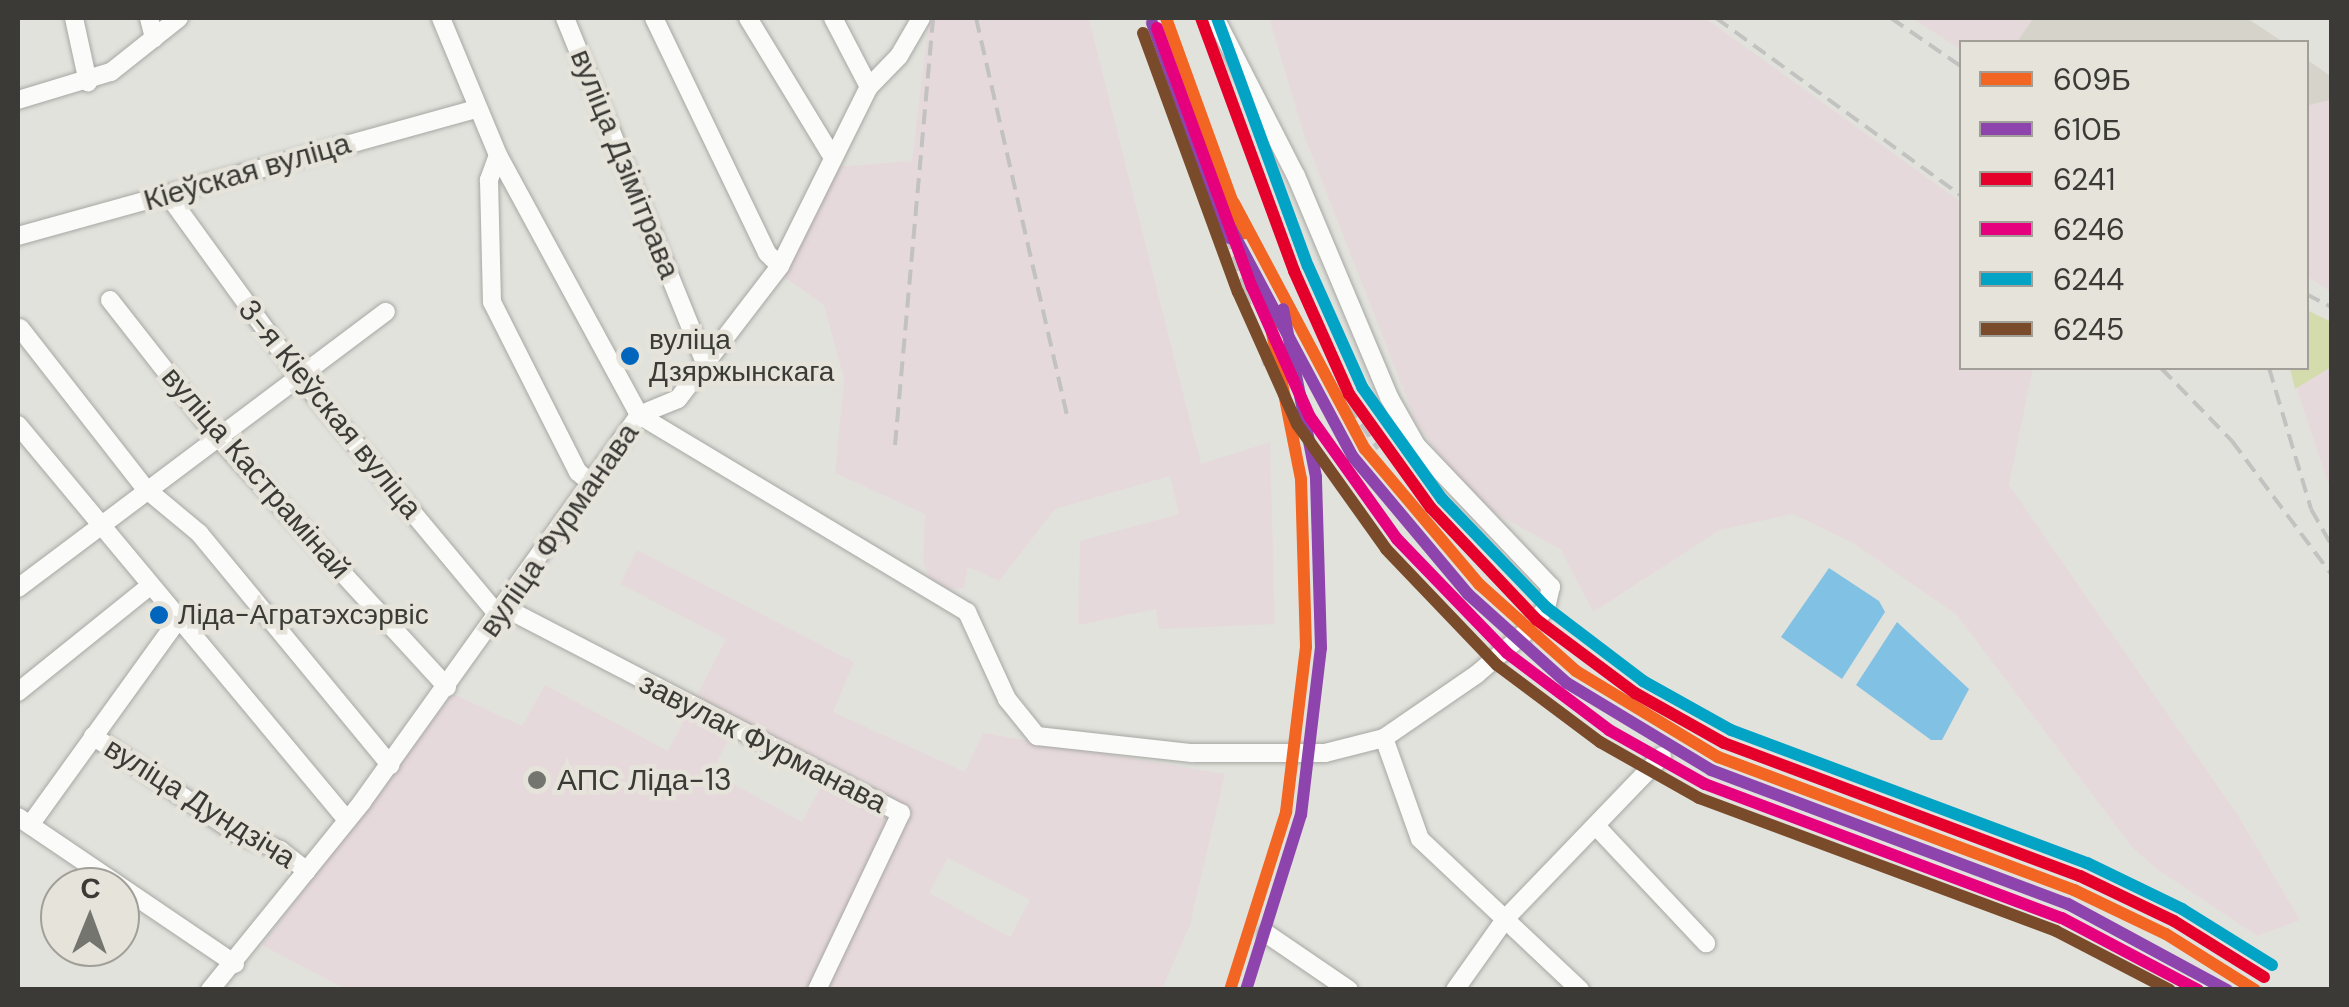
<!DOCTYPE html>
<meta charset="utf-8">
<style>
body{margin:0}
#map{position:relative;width:2349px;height:1007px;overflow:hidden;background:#e2e2dd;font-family:"DM Sans",sans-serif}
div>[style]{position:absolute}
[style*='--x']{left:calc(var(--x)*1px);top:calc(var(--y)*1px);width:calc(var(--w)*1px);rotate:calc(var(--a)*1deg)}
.built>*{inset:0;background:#d6d4ca}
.industrial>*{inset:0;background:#e6d9db}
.green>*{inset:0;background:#d4dcad}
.water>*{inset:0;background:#81c1e3}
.roads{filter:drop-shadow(0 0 2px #a7a7a3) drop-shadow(0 0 2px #a7a7a3)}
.minor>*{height:18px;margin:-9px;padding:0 9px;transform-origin:9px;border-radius:9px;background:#fbfbfa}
.rail>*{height:4px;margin-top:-2px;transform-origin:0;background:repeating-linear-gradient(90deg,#c2c2c1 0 15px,transparent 0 23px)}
.rail-1>*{height:12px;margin:-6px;padding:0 6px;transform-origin:6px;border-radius:6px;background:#f26522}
.rail-2>*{height:12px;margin:-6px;padding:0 6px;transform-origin:6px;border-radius:6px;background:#8e44ad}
.rail-3>*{height:12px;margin:-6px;padding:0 6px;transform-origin:6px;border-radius:6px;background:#e4002b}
.rail-4>*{height:12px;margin:-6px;padding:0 6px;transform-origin:6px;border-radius:6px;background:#e5007d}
.rail-5>*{height:12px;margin:-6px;padding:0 6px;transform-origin:6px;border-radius:6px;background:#03a3c6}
.rail-6>*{height:12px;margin:-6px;padding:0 6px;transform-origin:6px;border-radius:6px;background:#7a4b2a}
.dots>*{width:28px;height:28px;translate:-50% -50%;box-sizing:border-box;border:5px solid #e5e3da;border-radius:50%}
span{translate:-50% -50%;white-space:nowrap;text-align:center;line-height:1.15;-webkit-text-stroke:9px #e5e3da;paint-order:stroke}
.bus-label{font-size:28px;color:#3b3a36}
.left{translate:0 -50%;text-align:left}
.street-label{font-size:30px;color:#3b3a36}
.poi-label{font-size:30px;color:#3b3a36}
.frame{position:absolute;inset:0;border:20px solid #3b3a36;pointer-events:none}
.legend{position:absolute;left:1959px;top:40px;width:350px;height:330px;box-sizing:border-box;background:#e5e3da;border:2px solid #a19f98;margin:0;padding:12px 18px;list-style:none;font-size:30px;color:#3b3a36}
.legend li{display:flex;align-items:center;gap:20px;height:50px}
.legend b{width:50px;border:2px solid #a19f98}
.north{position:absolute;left:40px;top:867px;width:100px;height:100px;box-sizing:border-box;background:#e5e3da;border:2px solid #a19f98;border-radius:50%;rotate:1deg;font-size:28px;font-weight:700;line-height:40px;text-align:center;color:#3b3a36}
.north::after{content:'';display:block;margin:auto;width:35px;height:45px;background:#757570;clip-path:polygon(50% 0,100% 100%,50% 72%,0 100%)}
</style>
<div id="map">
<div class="built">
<div style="clip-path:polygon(2033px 18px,2247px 18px,2283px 42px,2017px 42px)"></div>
<div style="clip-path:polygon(2306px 59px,2332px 77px,2331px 100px,2310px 105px,2314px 132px,2307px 133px)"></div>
</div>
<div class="industrial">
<div style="clip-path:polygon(929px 18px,1089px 19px,1201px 464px,1270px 442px,1275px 624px,1159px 629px,1156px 609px,1078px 625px,1080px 541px,1179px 514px,1170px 476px,1055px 509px,999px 581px,968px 567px,964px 588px,942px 590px,930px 581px,923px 561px,925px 514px,835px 473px,844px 379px,824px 305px,767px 265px,834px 167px,912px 161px)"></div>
<div style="clip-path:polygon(1269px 18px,1705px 18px,1961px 202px,1962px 368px,2033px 368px,2009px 485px,2239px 817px,2300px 920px,2257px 936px,2155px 868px,2131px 846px,1957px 615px,1853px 543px,1793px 514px,1720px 530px,1593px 612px,1561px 550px,1494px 512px,1457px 478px,1416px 422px,1304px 135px)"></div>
<div style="clip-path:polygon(1912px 18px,2033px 18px,2017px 42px,1962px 42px,1961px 50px)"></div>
<div style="clip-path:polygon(2331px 100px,2332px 100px,2331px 292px,2306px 276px,2309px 105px)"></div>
<div style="clip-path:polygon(2309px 311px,2331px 322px,2331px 492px,2290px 368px,2306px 368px)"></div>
<div style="clip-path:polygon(evenodd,637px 550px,854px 662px,833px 712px,965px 772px,983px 733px,1225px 774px,1190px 925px,1162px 989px,345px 989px,262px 945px,453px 694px,522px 726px,545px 685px,668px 751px,726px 639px,620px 584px,637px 550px,731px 734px,823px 782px,802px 822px,712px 772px,731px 734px,637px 550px,948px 858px,1030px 900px,1010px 937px,929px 893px,948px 858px)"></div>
</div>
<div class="green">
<div style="clip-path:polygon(2309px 311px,2331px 322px,2331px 367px,2295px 389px,2290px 368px,2306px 368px)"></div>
</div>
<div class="water">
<div style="clip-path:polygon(1829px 568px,1879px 601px,1885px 612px,1842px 679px,1781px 637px)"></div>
<div style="clip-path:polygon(1897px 622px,1969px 689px,1942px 740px,1931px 740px,1856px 685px)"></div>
</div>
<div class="roads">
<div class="minor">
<div style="--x:74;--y:18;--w:66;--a:77.7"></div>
<div style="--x:149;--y:18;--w:21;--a:76"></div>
<div style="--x:441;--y:18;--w:148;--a:67.4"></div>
<div style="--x:498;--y:155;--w:296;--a:61.5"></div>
<div style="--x:639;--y:415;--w:383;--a:31"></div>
<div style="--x:967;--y:612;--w:96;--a:65.3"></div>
<div style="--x:1007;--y:699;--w:48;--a:51"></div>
<div style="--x:1037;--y:736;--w:156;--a:6.3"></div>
<div style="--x:1192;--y:753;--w:133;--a:0"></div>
<div style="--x:1325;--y:753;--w:61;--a:-14.3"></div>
<div style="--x:1384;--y:738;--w:113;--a:-34.5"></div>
<div style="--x:1477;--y:674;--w:66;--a:-40.7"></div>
<div style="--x:1527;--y:631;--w:30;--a:-50"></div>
<div style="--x:1546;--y:608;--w:22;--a:-77"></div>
<div style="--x:1551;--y:587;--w:196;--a:-133.6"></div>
<div style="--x:1416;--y:445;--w:55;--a:-119.4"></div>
<div style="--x:1389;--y:397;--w:240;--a:-112.8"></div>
<div style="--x:1296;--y:176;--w:178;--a:-117.1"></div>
<div style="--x:565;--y:18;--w:375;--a:67.9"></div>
<div style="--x:654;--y:18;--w:261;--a:64.3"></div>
<div style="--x:767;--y:253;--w:18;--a:45"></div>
<div style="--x:748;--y:18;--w:164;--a:58.7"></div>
<div style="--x:833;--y:18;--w:78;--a:62.4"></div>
<div style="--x:18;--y:100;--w:97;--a:-16.8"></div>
<div style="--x:111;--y:72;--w:87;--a:-38.5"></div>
<div style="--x:498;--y:155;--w:27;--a:110"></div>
<div style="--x:489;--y:180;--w:122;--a:88.6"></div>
<div style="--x:492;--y:302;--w:191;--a:63.2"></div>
<div style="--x:578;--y:472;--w:16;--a:40"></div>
<div style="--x:168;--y:195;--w:223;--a:54.1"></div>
<div style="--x:299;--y:376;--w:312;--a:50.2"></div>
<div style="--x:18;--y:236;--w:476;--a:-15.5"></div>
<div style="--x:110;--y:300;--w:172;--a:51.9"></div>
<div style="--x:216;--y:435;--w:342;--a:47.5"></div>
<div style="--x:20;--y:328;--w:204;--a:52"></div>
<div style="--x:146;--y:489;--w:69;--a:39.7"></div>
<div style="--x:199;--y:533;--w:301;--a:50.5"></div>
<div style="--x:18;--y:425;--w:514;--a:50.21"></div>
<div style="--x:18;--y:588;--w:460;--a:-36.9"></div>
<div style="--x:505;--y:608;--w:446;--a:27.4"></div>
<div style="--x:901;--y:813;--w:196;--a:115.4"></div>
<div style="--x:18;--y:692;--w:169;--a:-38.8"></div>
<div style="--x:93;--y:736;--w:173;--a:34.1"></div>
<div style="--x:236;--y:833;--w:47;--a:21.1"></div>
<div style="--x:280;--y:850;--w:34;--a:38"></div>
<div style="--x:1384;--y:738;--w:107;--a:70.4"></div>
<div style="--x:1420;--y:839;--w:220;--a:43.3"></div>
<div style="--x:18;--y:817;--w:262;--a:34.1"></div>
<div style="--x:30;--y:825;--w:253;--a:-54.2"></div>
<div style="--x:1596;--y:826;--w:161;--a:46.8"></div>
<div style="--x:1267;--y:934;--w:99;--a:34.3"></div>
<div style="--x:210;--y:990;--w:242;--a:-51"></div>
<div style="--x:362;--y:802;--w:476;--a:-54.4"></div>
<div style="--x:639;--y:415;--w:42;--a:-22.3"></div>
<div style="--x:678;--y:399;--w:168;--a:-52.5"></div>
<div style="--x:780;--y:266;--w:200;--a:-63.6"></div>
<div style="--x:869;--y:87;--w:43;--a:-45.9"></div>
<div style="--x:899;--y:56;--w:44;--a:-59.9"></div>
<div style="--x:1455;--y:990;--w:88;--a:-54.7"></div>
<div style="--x:1506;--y:918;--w:225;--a:-46.1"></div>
</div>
</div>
<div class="rail">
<div style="--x:976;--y:18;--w:406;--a:77.1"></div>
<div style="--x:1149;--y:18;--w:289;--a:70.4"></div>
<div style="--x:1246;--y:290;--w:78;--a:76"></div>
<div style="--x:1170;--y:18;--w:66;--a:73.2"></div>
<div style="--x:1716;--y:18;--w:304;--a:35.9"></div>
<div style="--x:1891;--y:18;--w:86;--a:34.6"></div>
<div style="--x:1181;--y:71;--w:38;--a:63"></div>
<div style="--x:2306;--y:294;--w:29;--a:27"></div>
<div style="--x:1308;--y:349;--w:122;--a:55"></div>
<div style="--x:2161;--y:368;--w:102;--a:45.8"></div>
<div style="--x:2232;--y:441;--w:167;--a:53.3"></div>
<div style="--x:2269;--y:368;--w:147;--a:73.4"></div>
<div style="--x:2311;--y:509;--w:43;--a:60.4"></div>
<div style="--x:895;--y:445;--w:429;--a:-84.9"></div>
</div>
<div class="rail-1">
<div style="--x:1166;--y:18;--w:229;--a:70.1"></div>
<div style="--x:1234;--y:203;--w:279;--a:62"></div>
<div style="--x:1365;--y:449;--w:177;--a:49.8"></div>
<div style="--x:1479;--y:584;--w:130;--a:41.9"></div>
<div style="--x:1576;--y:671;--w:166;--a:31.2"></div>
<div style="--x:1718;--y:757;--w:380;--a:20.5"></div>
<div style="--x:2074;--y:890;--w:102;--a:25.6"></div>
<div style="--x:2166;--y:934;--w:105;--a:32.2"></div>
<div style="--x:1230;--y:990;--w:187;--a:-72.5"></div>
<div style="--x:1286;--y:812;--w:166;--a:-83.1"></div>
<div style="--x:1306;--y:647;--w:168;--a:-91.7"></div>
<div style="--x:1301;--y:479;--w:170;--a:-101.2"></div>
</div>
<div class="rail-2">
<div style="--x:1152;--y:23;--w:229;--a:70.1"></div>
<div style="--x:1221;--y:210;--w:280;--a:61.9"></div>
<div style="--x:1353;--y:457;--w:179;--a:50"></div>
<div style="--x:1468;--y:594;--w:133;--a:42"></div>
<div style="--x:1567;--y:683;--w:168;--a:31.1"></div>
<div style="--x:1711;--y:770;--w:381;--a:20.6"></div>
<div style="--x:2068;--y:904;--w:181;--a:28.4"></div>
<div style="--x:1246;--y:990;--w:183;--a:-72.6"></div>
<div style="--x:1301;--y:815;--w:168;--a:-83.2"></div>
<div style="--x:1321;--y:648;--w:171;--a:-91.7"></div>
<div style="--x:1316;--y:477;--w:171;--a:-101.1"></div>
</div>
<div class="rail-3">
<div style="--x:1201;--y:18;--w:270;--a:69.8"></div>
<div style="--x:1294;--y:271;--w:135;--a:65.9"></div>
<div style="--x:1349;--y:394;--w:140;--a:54.3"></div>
<div style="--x:1431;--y:508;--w:154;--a:46.6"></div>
<div style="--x:1537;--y:620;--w:122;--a:36.7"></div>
<div style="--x:1635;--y:693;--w:102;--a:29.3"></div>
<div style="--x:1724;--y:743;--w:380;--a:20.5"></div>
<div style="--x:2080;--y:876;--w:104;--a:25.6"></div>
<div style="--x:2174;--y:921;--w:106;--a:31.9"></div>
</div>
<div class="rail-4">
<div style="--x:1157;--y:28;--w:276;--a:69.9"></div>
<div style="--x:1252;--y:287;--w:142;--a:66"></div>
<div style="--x:1310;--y:417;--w:150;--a:54.5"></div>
<div style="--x:1397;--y:539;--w:158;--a:46"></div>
<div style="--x:1507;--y:653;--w:128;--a:37"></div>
<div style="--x:1609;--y:730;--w:110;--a:29.4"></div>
<div style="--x:1705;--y:784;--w:381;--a:20.6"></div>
<div style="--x:2062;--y:918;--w:154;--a:27.9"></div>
</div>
<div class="rail-5">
<div style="--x:1217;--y:18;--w:264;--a:69.9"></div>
<div style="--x:1308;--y:266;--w:133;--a:65.9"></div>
<div style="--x:1362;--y:387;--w:138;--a:54.5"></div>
<div style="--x:1442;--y:499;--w:151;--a:46.1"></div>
<div style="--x:1547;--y:608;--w:121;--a:37.2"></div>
<div style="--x:1643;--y:681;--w:101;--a:29.1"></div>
<div style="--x:1731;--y:730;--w:380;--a:20.5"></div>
<div style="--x:2087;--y:863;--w:106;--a:25.8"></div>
<div style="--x:2182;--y:909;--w:106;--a:31.9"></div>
</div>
<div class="rail-6">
<div style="--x:1143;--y:33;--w:276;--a:69.9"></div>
<div style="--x:1238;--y:292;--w:145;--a:65.9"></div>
<div style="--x:1297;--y:424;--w:153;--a:54.5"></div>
<div style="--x:1386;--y:549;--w:161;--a:46.3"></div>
<div style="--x:1497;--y:665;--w:129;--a:36.8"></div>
<div style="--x:1600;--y:742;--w:114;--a:29.5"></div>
<div style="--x:1699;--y:798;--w:381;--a:20.4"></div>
<div style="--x:2056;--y:931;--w:128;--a:27.4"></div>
</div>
<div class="dots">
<div style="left:630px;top:356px;background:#0065bd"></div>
<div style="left:159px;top:615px;background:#0065bd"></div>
<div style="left:537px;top:780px;background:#757570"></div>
</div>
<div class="bus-label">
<span class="left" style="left:649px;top:356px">вуліца<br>Дзяржынскага</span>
<span class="left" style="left:178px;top:615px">Ліда-Агратэхсэрвіс</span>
</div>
<div class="street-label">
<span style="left:625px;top:164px;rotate:68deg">вуліца Дзімітрава</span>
<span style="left:247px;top:172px;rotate:-16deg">Кіеўская вуліца</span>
<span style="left:330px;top:409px;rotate:51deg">3-я Кіеўская вуліца</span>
<span style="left:256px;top:473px;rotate:49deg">вуліца Кастрамінай</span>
<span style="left:559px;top:530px;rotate:-55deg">вуліца Фурманава</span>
<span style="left:763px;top:743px;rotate:27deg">завулак Фурманава</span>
<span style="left:200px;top:803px;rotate:32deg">вуліца Дундзіча</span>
</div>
<div class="poi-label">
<span class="left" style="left:557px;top:780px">АПС Ліда-13</span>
</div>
<div class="frame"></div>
<ul class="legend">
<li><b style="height:12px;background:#f26522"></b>609Б</li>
<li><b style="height:12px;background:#8e44ad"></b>610Б</li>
<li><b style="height:12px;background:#e4002b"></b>6241</li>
<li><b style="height:12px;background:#e5007d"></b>6246</li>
<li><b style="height:12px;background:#03a3c6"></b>6244</li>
<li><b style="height:12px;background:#7a4b2a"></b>6245</li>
</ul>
<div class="north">С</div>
</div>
